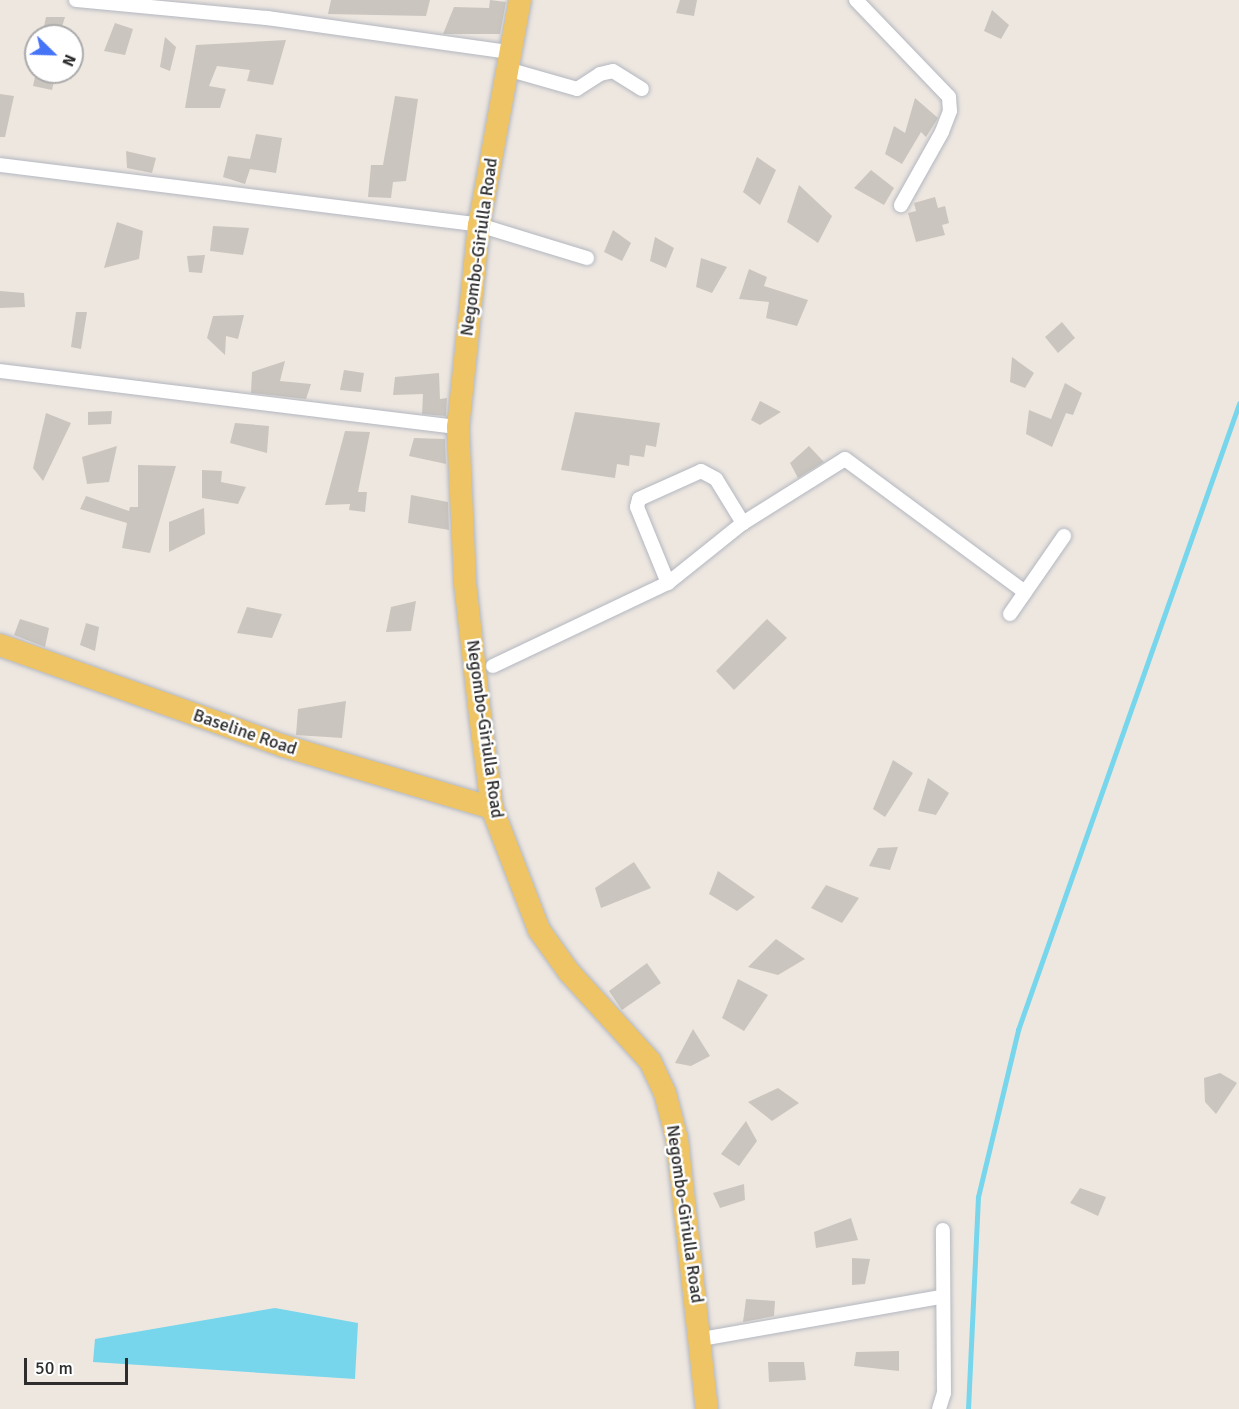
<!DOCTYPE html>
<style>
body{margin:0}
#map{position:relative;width:1239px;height:1409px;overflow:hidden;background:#eee7e0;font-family:Signika,sans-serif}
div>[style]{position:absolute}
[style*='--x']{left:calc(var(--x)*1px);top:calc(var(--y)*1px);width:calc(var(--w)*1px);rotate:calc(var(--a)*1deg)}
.water>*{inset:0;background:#77d6ec}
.stream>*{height:4.5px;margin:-2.25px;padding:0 2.25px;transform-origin:2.25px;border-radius:2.25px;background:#77d6ec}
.building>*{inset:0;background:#cac5be}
.roads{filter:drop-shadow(0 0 2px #b3b7c0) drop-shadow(0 0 2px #b3b7c0)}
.street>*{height:14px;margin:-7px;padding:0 7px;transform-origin:7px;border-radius:7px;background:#fff}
.primary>*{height:22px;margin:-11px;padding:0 11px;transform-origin:11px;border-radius:11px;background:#eec465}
span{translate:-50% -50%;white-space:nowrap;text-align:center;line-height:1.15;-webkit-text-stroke:5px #fff;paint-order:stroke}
.street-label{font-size:18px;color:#2d2d2d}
.north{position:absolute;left:24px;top:24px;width:60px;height:60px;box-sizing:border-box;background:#fff;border:2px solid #ababab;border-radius:50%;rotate:113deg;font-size:16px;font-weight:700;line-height:24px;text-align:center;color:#2d2d2d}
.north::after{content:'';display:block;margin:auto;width:21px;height:27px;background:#4574f6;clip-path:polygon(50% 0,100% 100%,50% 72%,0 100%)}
.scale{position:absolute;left:24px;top:1358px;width:104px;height:27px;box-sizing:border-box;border:3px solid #2d2d2d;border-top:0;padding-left:8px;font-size:18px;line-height:21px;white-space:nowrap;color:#2d2d2d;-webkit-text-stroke:4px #fff;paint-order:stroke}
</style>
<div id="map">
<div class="water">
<div style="clip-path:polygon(275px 1308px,358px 1323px,355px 1379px,93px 1362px,95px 1339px)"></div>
</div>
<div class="stream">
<div style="--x:968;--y:1409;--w:212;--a:-87.3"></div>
<div style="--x:978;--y:1197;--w:172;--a:-76.5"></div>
<div style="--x:1018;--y:1030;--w:664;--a:-70.56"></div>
</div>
<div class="building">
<div style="clip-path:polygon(331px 0,430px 0,426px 16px,328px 14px)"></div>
<div style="clip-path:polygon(490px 0,506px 2px,500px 34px,443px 34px,454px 7px,489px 8px)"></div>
<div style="clip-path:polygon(680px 0,697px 0,694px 16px,676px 13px)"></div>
<div style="clip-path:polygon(992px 10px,1009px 25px,1001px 39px,984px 31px)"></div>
<div style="clip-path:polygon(46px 17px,65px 17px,59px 36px,42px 36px)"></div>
<div style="clip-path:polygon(115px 23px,133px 29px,125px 55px,104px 51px)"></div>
<div style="clip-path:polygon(165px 37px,176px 47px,170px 71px,160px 67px)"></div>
<div style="clip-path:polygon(286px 40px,273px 85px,247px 81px,250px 70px,217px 66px,209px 86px,226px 89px,220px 108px,185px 108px,196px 45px)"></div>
<div style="clip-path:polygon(36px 72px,56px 72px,52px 90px,33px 86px)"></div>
<div style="clip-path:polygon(0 94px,14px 96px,5px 137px,0 137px)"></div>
<div style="clip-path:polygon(395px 96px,418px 99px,406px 181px,393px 182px,391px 198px,368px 197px,371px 165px,383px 165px)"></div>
<div style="clip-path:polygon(915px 98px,938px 118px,926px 137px,921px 132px,902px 164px,885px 154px,894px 126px,905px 133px)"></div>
<div style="clip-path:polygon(256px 134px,282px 138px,276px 173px,250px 169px,245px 184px,223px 177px,228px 156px,250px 159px)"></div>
<div style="clip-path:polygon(126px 151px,156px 158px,152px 173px,127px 168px)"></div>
<div style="clip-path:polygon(757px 157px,776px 170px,760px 205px,743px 192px)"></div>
<div style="clip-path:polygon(871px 170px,894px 188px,884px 205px,854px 188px)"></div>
<div style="clip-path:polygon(799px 185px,832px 216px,818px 243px,787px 222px)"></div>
<div style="clip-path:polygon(935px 197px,938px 208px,945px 206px,949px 223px,942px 225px,945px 235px,916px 242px,908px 213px,916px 211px,914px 203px)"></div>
<div style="clip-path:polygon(117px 222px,143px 231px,139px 259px,104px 268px)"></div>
<div style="clip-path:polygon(213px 226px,249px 228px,243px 255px,210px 251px)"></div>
<div style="clip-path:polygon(613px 230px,631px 243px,622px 261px,604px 252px)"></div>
<div style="clip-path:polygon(655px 237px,674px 248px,666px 268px,650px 261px)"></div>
<div style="clip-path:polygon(205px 255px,202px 273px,189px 272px,187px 256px)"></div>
<div style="clip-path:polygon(701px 258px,727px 267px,712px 293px,696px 287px)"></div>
<div style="clip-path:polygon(749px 269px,767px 277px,764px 286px,808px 300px,797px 326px,766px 318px,769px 302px,739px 299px)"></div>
<div style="clip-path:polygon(0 291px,24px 293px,25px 307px,0 308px)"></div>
<div style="clip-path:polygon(76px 312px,87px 312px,81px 349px,71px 347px)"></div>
<div style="clip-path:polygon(244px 315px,238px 339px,226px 336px,225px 355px,207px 338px,213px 316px)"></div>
<div style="clip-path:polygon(1062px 322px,1075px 338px,1058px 353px,1045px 337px)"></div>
<div style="clip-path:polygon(1012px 357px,1034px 373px,1025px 388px,1010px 382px)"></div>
<div style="clip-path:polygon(285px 361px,280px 381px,311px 384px,306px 399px,251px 393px,252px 372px)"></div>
<div style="clip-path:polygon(344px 370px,364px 373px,361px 392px,340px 390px)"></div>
<div style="clip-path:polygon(439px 373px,440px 399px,447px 398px,446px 416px,422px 414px,423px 394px,393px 395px,395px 377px)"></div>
<div style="clip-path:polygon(1065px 383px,1082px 393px,1073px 415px,1066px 413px,1052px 447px,1026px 434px,1029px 410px,1051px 419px)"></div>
<div style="clip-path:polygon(760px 401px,781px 412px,760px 425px,751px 420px)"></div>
<div style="clip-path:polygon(112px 411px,111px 424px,88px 425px,88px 412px)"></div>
<div style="clip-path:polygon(575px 412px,660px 423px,656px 447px,646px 445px,644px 457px,630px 455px,629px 466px,617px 464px,615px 478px,561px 470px)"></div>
<div style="clip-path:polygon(46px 413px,71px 423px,43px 481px,33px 468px)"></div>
<div style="clip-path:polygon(235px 423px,269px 426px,267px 453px,230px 443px)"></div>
<div style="clip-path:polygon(345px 431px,370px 432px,358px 492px,367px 492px,365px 512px,349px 510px,350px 504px,325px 505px)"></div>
<div style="clip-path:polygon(414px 438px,445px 439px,446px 464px,409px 456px)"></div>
<div style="clip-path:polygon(117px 446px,109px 482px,87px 484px,82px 457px)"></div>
<div style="clip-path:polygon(809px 446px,824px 462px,798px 478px,790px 463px)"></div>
<div style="clip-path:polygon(138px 465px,176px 466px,150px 553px,122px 548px,127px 523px,80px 509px,86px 496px,129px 511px,130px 507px,138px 507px)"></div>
<div style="clip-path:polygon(202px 470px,222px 471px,221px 482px,246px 487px,238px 504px,202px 498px)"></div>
<div style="clip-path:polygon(411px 495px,448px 502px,449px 530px,408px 523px)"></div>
<div style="clip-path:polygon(204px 508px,205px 534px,169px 552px,169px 522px)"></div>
<div style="clip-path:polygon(416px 601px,411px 631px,386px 632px,391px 607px)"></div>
<div style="clip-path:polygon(247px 607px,282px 614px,272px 638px,237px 633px)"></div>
<div style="clip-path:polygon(20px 619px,49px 628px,45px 647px,14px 635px)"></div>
<div style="clip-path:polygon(767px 619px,787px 638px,734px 690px,716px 671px)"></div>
<div style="clip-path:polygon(86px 623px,99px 627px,95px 651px,80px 645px)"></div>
<div style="clip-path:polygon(346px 701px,342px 738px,296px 735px,298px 709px)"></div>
<div style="clip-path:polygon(893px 760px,913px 773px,885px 817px,873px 809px)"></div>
<div style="clip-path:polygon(928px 778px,949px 793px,936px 815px,918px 811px)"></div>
<div style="clip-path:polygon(898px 847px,890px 870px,869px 866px,878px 848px)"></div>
<div style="clip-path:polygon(634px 862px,651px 888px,601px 908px,595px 888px)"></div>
<div style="clip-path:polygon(718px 871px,755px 897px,737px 911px,709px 894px)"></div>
<div style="clip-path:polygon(826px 885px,859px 898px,842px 923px,811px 908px)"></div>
<div style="clip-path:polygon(776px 939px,805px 959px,778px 975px,748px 967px)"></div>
<div style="clip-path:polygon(647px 963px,661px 983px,622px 1010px,609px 991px)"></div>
<div style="clip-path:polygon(738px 979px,768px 995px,744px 1031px,722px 1018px)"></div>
<div style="clip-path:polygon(693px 1029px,710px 1056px,691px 1066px,675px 1063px)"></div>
<div style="clip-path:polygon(1220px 1073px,1237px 1083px,1216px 1114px,1205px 1102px,1204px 1078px)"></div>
<div style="clip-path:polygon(778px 1088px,799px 1103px,772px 1121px,748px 1102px)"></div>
<div style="clip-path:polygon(746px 1121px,757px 1141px,739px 1166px,721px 1154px)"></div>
<div style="clip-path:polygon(744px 1184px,745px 1200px,720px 1208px,713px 1193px)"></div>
<div style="clip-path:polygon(1080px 1188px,1106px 1197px,1098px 1216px,1070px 1203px)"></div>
<div style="clip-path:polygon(851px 1218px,858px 1240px,816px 1248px,814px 1232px)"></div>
<div style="clip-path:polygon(852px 1258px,870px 1259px,865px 1284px,852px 1285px)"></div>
<div style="clip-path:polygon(746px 1299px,775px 1301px,774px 1316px,743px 1322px)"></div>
<div style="clip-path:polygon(899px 1351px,899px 1371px,854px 1366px,856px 1352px)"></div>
<div style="clip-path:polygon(768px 1362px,804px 1362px,806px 1380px,769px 1382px)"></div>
</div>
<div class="roads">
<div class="street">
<div style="--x:76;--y:0;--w:192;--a:5.4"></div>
<div style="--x:267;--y:18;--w:245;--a:8"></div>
<div style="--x:856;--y:0;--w:134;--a:46.2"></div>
<div style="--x:949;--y:97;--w:14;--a:86"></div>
<div style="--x:950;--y:111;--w:22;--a:111"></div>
<div style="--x:942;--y:132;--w:84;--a:119.3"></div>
<div style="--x:507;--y:69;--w:73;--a:15.9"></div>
<div style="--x:577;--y:89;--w:27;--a:-33"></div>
<div style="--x:600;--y:74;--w:13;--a:-13"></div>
<div style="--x:613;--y:71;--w:34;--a:32"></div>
<div style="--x:0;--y:165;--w:483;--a:7.1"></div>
<div style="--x:479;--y:225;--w:113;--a:17"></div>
<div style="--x:0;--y:371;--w:461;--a:7"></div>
<div style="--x:668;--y:583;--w:82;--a:-112.2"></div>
<div style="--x:637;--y:507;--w:8;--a:-76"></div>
<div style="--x:639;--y:499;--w:68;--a:-24.3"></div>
<div style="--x:701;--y:471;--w:17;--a:28"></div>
<div style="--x:716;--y:479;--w:52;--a:58.5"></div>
<div style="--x:1010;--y:614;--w:95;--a:-55.3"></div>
<div style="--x:493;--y:666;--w:194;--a:-25.4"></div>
<div style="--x:668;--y:583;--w:96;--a:-38.7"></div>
<div style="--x:743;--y:523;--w:120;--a:-32.1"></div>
<div style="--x:845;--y:459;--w:224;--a:36.5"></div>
<div style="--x:702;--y:1339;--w:243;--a:-10"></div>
<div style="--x:939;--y:1409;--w:17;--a:-73"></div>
<div style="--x:944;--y:1393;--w:163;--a:-90.4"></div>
</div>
<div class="primary">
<div style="--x:520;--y:0;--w:229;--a:100.3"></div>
<div style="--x:479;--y:225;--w:203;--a:95.9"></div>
<div style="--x:458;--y:427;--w:156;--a:87.4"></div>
<div style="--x:465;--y:583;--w:133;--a:83.5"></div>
<div style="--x:480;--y:715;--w:94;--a:82.6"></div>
<div style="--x:492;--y:808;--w:131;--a:68.9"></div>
<div style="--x:539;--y:930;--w:52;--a:54.5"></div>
<div style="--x:569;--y:972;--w:120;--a:47.7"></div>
<div style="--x:650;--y:1061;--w:35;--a:65"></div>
<div style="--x:665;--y:1093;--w:48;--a:75.4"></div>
<div style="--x:677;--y:1139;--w:272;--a:83.7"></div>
<div style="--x:0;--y:645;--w:301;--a:19.6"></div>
<div style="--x:284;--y:746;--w:217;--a:16.6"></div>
</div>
</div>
<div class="street-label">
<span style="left:479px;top:247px;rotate:-82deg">Negombo-Giriulla Road</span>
<span style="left:485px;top:729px;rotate:82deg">Negombo-Giriulla Road</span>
<span style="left:245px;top:732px;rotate:19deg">Baseline Road</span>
<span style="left:685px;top:1214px;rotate:82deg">Negombo-Giriulla Road</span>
</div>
<div class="north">N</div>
<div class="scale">50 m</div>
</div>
